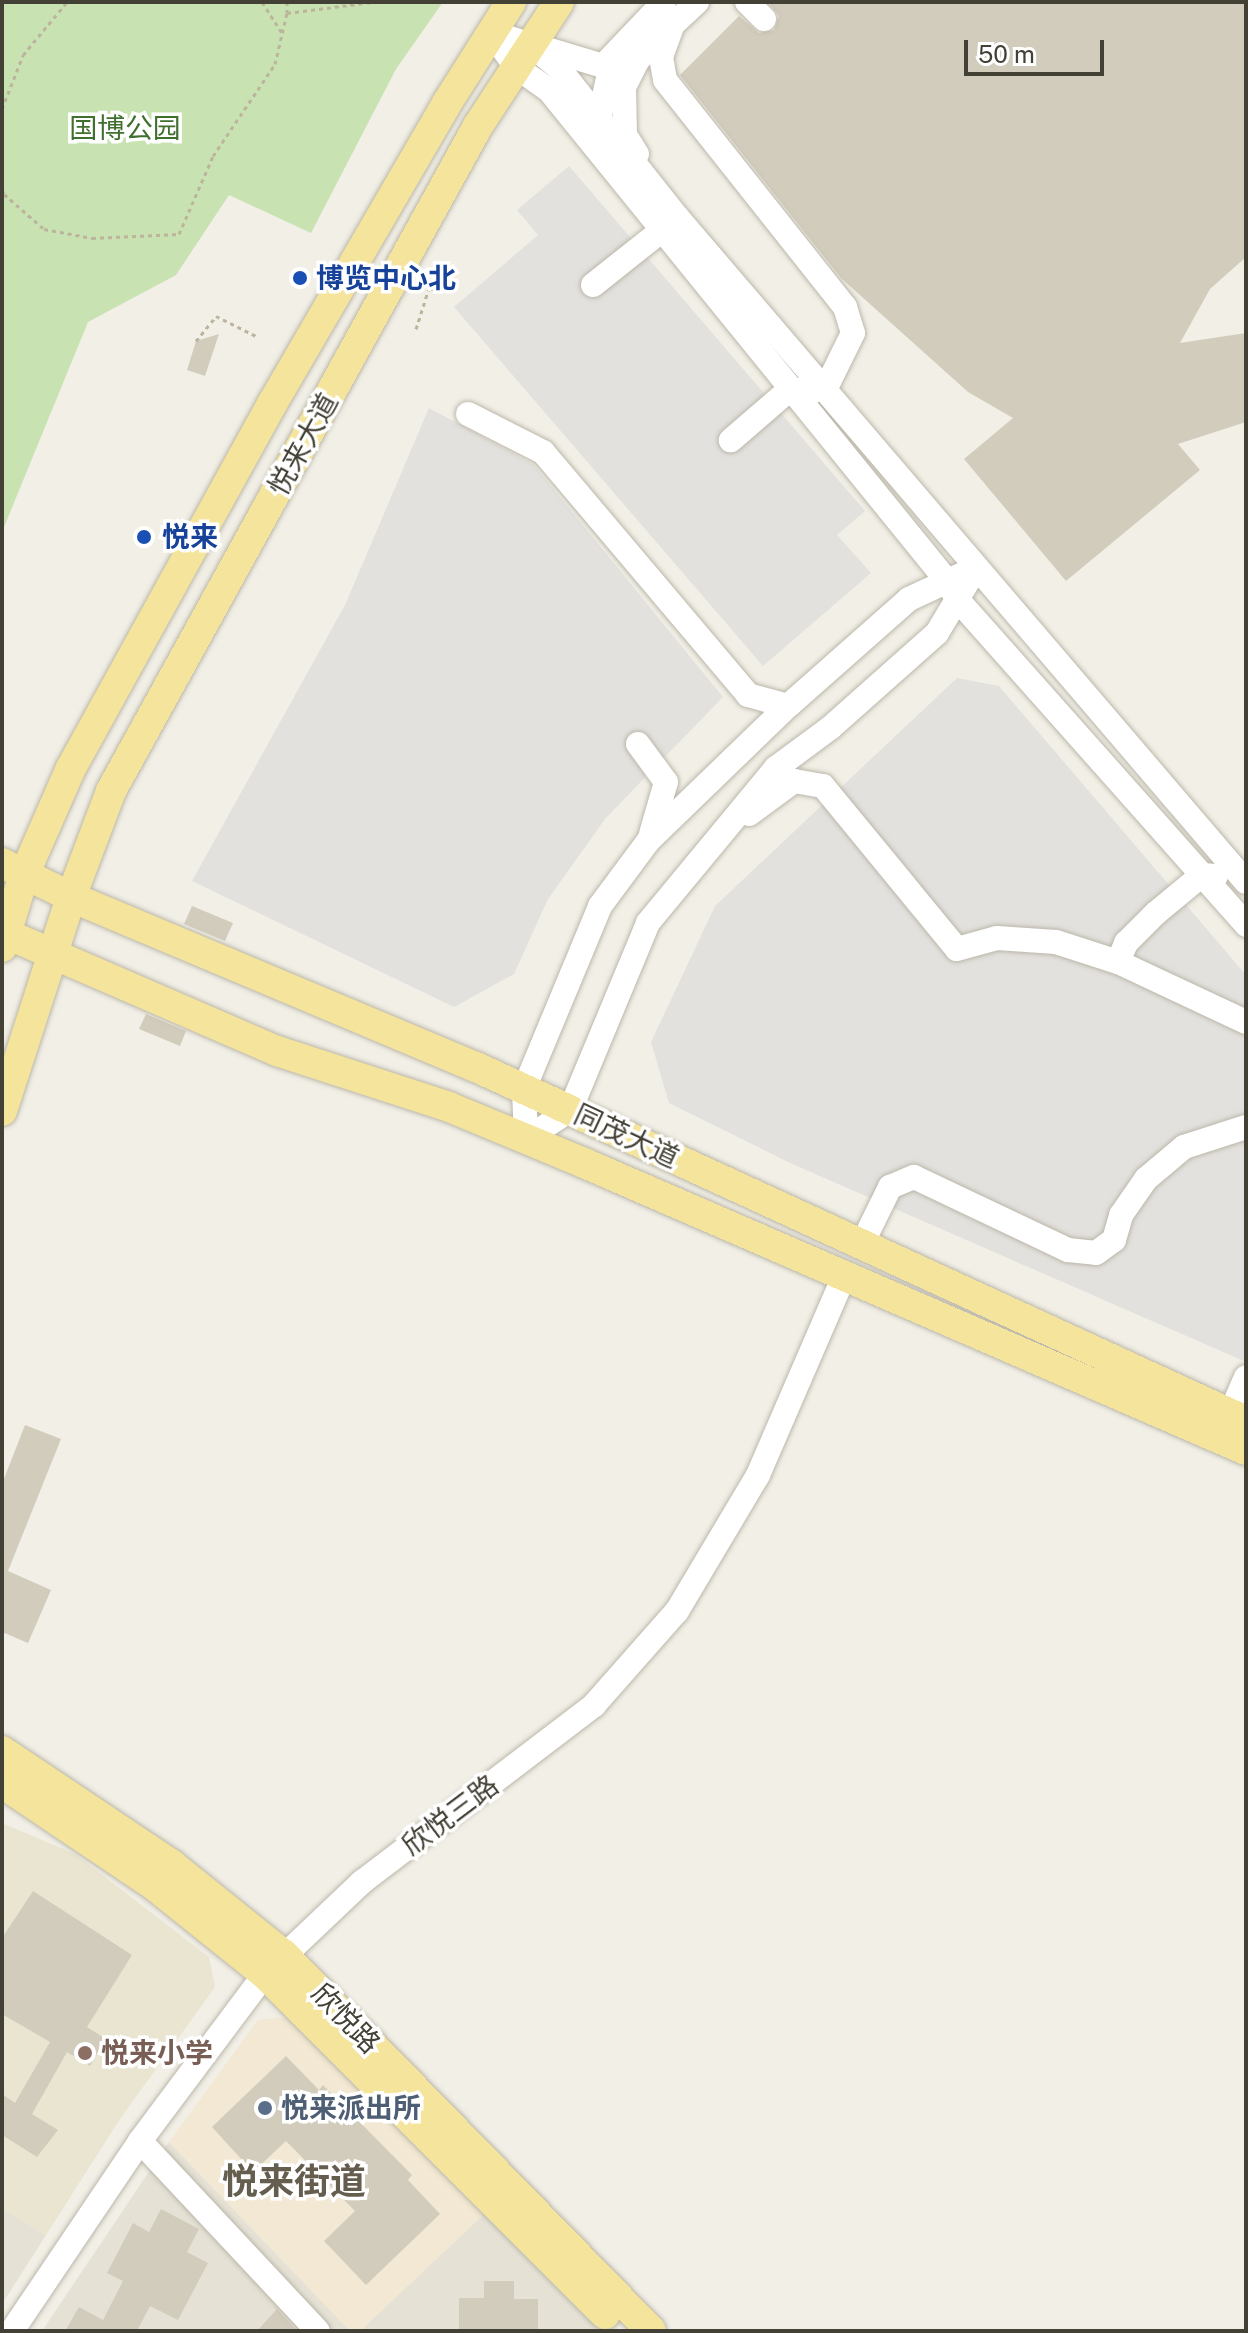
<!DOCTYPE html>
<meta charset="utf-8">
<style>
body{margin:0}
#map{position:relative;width:1248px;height:2333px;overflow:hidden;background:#f1efe6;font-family:"Public Sans","Noto Sans SC",sans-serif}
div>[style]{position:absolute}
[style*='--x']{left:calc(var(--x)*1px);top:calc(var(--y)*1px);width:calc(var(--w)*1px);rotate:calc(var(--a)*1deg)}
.residential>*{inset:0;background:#e5e1d5}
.commercial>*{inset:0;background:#f2e8d3}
.education>*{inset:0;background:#e9e5d1}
.green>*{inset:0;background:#c8e2b2}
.parking>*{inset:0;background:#e3e1de}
.building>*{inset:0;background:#d2ccbd}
.path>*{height:3px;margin-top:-1.5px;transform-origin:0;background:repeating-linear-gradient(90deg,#bcb49c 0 4px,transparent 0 8px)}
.roads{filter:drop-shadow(0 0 2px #bcb7aa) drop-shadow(0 0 2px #bcb7aa)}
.minor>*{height:24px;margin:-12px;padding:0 12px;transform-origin:12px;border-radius:12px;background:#fff}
.major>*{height:30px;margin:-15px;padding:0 15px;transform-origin:15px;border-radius:15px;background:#f4e49c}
.dots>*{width:22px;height:22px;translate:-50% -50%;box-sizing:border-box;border:4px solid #fff;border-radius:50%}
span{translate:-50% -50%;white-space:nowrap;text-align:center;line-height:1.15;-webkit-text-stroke:7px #fff;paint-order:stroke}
.park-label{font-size:28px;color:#416f2f}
.transit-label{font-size:28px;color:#164399;font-weight:700}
.left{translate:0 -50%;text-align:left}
.street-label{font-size:28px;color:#434036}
.education-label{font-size:28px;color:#785e54;font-weight:700}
.service-label{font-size:28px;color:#4e5e75;font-weight:700}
.district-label{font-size:36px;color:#655e4e;font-weight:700}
.frame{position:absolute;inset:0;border:4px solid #434036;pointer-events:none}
.scale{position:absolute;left:964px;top:40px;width:140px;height:36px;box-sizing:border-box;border:4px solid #434036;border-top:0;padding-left:10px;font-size:24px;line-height:28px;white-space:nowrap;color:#434036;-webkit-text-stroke:6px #fff;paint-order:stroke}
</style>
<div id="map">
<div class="residential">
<div style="clip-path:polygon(169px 2142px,350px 2331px,42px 2331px)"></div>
<div style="clip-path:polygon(2px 2208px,46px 2235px,2px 2304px)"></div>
<div style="clip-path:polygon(484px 2214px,603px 2331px,360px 2331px)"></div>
</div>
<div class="commercial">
<div style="clip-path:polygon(286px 2017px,484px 2214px,360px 2331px,350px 2331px,169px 2142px,258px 2020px)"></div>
</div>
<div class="education">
<div style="clip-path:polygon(2px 1823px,75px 1854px,209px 1957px,215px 1987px,120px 2119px,46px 2235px,2px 2208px)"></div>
</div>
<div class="green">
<div style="clip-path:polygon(2px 2px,443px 2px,396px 69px,311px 233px,229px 195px,176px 275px,88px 322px,2px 532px)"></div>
</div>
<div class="parking">
<div style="clip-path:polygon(569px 166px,865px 511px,837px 535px,871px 573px,763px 666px,454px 307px,538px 235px,517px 210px)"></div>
<div style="clip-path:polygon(429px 408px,533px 464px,723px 697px,605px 819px,548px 899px,514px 974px,454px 1007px,192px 881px,345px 605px)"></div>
<div style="clip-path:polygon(957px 678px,999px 686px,1246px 975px,1246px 1362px,790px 1163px,669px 1103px,651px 1042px,715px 906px)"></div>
</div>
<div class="building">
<div style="clip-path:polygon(768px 2px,1246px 2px,1246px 257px,1210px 289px,1180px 343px,1246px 333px,1246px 422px,1178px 444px,1200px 470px,1066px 581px,964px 459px,1013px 418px,968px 392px,841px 278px,680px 75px,739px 16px,759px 33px,774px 30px,779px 16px)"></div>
<div style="clip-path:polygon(219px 334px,205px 376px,187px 370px,196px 341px)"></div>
<div style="clip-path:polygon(192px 906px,233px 923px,225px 941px,184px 924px)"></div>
<div style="clip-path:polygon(146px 1014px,186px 1031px,180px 1046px,139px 1029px)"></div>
<div style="clip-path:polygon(25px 1425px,61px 1439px,8px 1571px,51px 1590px,28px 1643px,2px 1632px,2px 1484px)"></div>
<div style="clip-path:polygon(33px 1891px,132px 1955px,87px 2027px,106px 2039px,90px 2066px,67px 2052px,32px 2114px,58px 2130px,37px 2157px,2px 2135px,2px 2094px,15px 2103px,50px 2042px,2px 2014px,2px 1938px)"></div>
<div style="clip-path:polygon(286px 2056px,319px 2090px,323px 2085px,412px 2175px,408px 2180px,440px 2214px,366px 2285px,324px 2241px,355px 2211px,286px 2141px,253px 2172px,212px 2127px)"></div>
<div style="clip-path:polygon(161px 2209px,199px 2229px,187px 2252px,208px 2263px,178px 2320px,150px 2306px,137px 2331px,65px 2331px,79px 2307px,103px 2320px,123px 2281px,107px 2273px,133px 2223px,149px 2232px)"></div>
<div style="clip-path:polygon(484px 2281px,514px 2281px,514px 2299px,538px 2299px,538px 2331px,459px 2331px,459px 2298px,484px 2298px)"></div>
<div style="clip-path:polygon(277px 2309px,297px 2331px,257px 2331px)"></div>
</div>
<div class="path">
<div style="--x:262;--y:2;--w:37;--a:57"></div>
<div style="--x:287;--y:2;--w:11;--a:90"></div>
<div style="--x:2;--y:109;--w:58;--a:-68.7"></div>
<div style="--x:23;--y:55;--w:69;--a:-50.3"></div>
<div style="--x:2;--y:189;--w:5;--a:68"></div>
<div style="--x:4;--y:194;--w:53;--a:41.2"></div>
<div style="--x:44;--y:229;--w:49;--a:10.6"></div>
<div style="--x:92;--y:238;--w:87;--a:-2.6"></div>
<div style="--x:179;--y:234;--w:85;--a:-66.4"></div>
<div style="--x:213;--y:156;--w:111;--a:-56"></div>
<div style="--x:275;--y:64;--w:52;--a:-76.8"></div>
<div style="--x:287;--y:13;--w:86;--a:-7.4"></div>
<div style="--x:416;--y:329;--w:43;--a:-72.4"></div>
<div style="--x:429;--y:288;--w:14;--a:17"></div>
<div style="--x:196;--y:341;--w:32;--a:-51"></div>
<div style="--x:216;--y:316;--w:45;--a:26.6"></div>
</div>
<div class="roads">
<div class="minor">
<div style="--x:697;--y:2;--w:33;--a:137"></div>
<div style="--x:673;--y:24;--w:35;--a:110"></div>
<div style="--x:661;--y:57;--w:23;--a:80"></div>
<div style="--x:665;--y:80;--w:290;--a:51.6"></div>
<div style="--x:845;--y:307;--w:27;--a:73"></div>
<div style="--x:853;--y:333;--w:64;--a:116.2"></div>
<div style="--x:825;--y:390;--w:36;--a:180"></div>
<div style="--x:789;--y:390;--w:77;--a:139.2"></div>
<div style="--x:747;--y:2;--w:24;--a:45"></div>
<div style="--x:540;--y:47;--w:66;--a:16.8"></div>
<div style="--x:603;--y:66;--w:88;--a:-46.4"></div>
<div style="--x:602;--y:127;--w:9;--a:-111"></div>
<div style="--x:599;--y:119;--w:42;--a:-77.6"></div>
<div style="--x:608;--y:78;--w:29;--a:-61"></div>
<div style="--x:637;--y:154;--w:22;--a:-122"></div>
<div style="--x:625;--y:135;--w:48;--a:-91.2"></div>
<div style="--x:624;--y:87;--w:29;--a:-63"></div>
<div style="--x:637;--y:61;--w:43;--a:-45.9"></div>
<div style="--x:593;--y:285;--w:87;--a:-38.5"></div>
<div style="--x:468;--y:414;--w:84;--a:26.9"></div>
<div style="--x:543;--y:452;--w:318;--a:49.8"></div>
<div style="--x:748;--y:695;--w:41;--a:15.4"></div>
<div style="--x:976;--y:568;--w:76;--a:121"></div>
<div style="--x:937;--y:633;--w:143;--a:138.4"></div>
<div style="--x:830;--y:728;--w:67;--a:143.5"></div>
<div style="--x:776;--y:768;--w:201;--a:129.6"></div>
<div style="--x:648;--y:923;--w:203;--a:112.6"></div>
<div style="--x:570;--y:1110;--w:53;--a:146.6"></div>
<div style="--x:526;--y:1139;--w:50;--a:-92.3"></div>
<div style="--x:524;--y:1089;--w:198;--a:-67.4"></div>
<div style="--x:600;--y:906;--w:82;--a:-53.4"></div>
<div style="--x:649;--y:840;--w:193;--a:-44"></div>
<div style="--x:788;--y:706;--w:162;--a:-41.5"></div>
<div style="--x:909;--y:599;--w:74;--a:-24.8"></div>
<div style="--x:638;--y:744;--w:47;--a:53.6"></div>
<div style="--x:666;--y:782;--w:54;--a:106.1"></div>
<div style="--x:749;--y:814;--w:56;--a:-36.3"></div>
<div style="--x:794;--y:781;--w:29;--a:10"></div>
<div style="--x:823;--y:786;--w:211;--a:50.6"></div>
<div style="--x:957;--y:949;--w:41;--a:-15.4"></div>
<div style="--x:997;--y:938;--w:59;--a:3.9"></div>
<div style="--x:1056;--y:942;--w:65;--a:17.9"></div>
<div style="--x:1118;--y:962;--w:141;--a:25.1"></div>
<div style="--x:1246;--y:882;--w:875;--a:-130.55"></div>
<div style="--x:677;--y:217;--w:190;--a:-128.4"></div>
<div style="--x:559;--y:68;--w:36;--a:-141"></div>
<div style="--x:531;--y:45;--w:42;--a:-162"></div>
<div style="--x:491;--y:32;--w:43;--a:54.5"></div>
<div style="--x:516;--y:67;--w:39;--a:35"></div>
<div style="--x:548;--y:89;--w:633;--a:50.96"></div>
<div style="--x:947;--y:581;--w:21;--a:61"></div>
<div style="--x:957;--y:599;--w:436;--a:48.4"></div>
<div style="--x:1118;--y:962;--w:21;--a:-67"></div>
<div style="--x:1126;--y:943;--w:42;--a:-45"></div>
<div style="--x:1156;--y:913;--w:60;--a:-39.6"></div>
<div style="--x:1202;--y:875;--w:14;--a:4"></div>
<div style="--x:862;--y:1244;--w:64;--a:-63.8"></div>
<div style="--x:890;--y:1187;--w:26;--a:-23"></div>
<div style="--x:914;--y:1177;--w:170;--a:25.4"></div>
<div style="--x:1068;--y:1250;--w:28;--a:6"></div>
<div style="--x:1096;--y:1253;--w:22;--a:-36"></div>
<div style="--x:1114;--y:1240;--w:26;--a:-74"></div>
<div style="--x:1121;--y:1215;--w:44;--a:-55.2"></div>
<div style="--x:1146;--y:1179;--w:50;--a:-40.1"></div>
<div style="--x:1184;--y:1147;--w:65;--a:-17.9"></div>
<div style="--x:1230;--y:1414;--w:40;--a:-66.6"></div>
<div style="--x:140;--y:2141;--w:260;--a:46.9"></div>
<div style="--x:12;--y:2331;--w:229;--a:-56"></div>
<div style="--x:140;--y:2141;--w:209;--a:-53.2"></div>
<div style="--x:265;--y:1974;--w:134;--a:-43.5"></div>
<div style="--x:362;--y:1882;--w:292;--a:-37.3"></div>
<div style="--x:594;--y:1705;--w:125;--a:-48.6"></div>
<div style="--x:677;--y:1611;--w:158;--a:-59.2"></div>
<div style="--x:758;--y:1475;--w:217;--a:-66.6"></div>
</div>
<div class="major">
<div style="--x:2;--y:863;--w:77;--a:26.2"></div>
<div style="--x:71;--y:897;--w:439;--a:22.8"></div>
<div style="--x:476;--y:1067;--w:847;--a:24.69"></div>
<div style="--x:2;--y:932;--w:300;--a:23.4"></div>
<div style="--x:277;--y:1051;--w:181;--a:18"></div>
<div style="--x:449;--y:1107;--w:146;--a:22.5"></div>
<div style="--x:584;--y:1163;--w:722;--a:23.44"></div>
<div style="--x:2;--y:947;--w:75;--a:-73"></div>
<div style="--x:24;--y:875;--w:117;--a:-66.3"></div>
<div style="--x:71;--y:768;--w:416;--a:-61.1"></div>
<div style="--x:272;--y:404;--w:348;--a:-59.8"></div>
<div style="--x:447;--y:103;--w:120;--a:-57.6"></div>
<div style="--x:2;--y:1111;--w:225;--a:-72.1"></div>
<div style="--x:71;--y:897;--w:113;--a:-69.3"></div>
<div style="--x:111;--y:791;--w:760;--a:-61.11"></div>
<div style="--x:478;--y:126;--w:148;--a:-56.8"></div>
<div style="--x:2;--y:1751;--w:205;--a:33.8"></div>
<div style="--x:172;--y:1865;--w:144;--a:38.8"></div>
<div style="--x:284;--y:1955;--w:525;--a:45.69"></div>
<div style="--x:2;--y:1783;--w:184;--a:33.9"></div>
<div style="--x:155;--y:1886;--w:141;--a:38.7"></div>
<div style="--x:265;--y:1974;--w:481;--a:45"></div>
</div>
</div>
<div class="dots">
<div style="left:300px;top:278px;background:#1a4fb4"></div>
<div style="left:144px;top:537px;background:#1a4fb4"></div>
<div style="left:85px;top:2053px;background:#8d6e63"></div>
<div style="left:265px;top:2108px;background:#5c6f8a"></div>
</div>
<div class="park-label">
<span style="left:125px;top:128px">国博公园</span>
</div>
<div class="transit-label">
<span class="left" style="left:316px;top:278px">博览中心北</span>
<span class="left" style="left:162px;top:537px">悦来</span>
</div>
<div class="street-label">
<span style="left:303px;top:444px;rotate:-61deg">悦来大道</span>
<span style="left:627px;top:1136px;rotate:25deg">同茂大道</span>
<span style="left:450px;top:1815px;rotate:-37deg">欣悦三路</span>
<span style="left:346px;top:2018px;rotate:46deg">欣悦路</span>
</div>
<div class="education-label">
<span class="left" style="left:101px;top:2053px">悦来小学</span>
</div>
<div class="service-label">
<span class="left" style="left:281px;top:2108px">悦来派出所</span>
</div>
<div class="district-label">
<span style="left:294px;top:2182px">悦来街道</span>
</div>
<div class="frame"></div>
<div class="scale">50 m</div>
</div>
